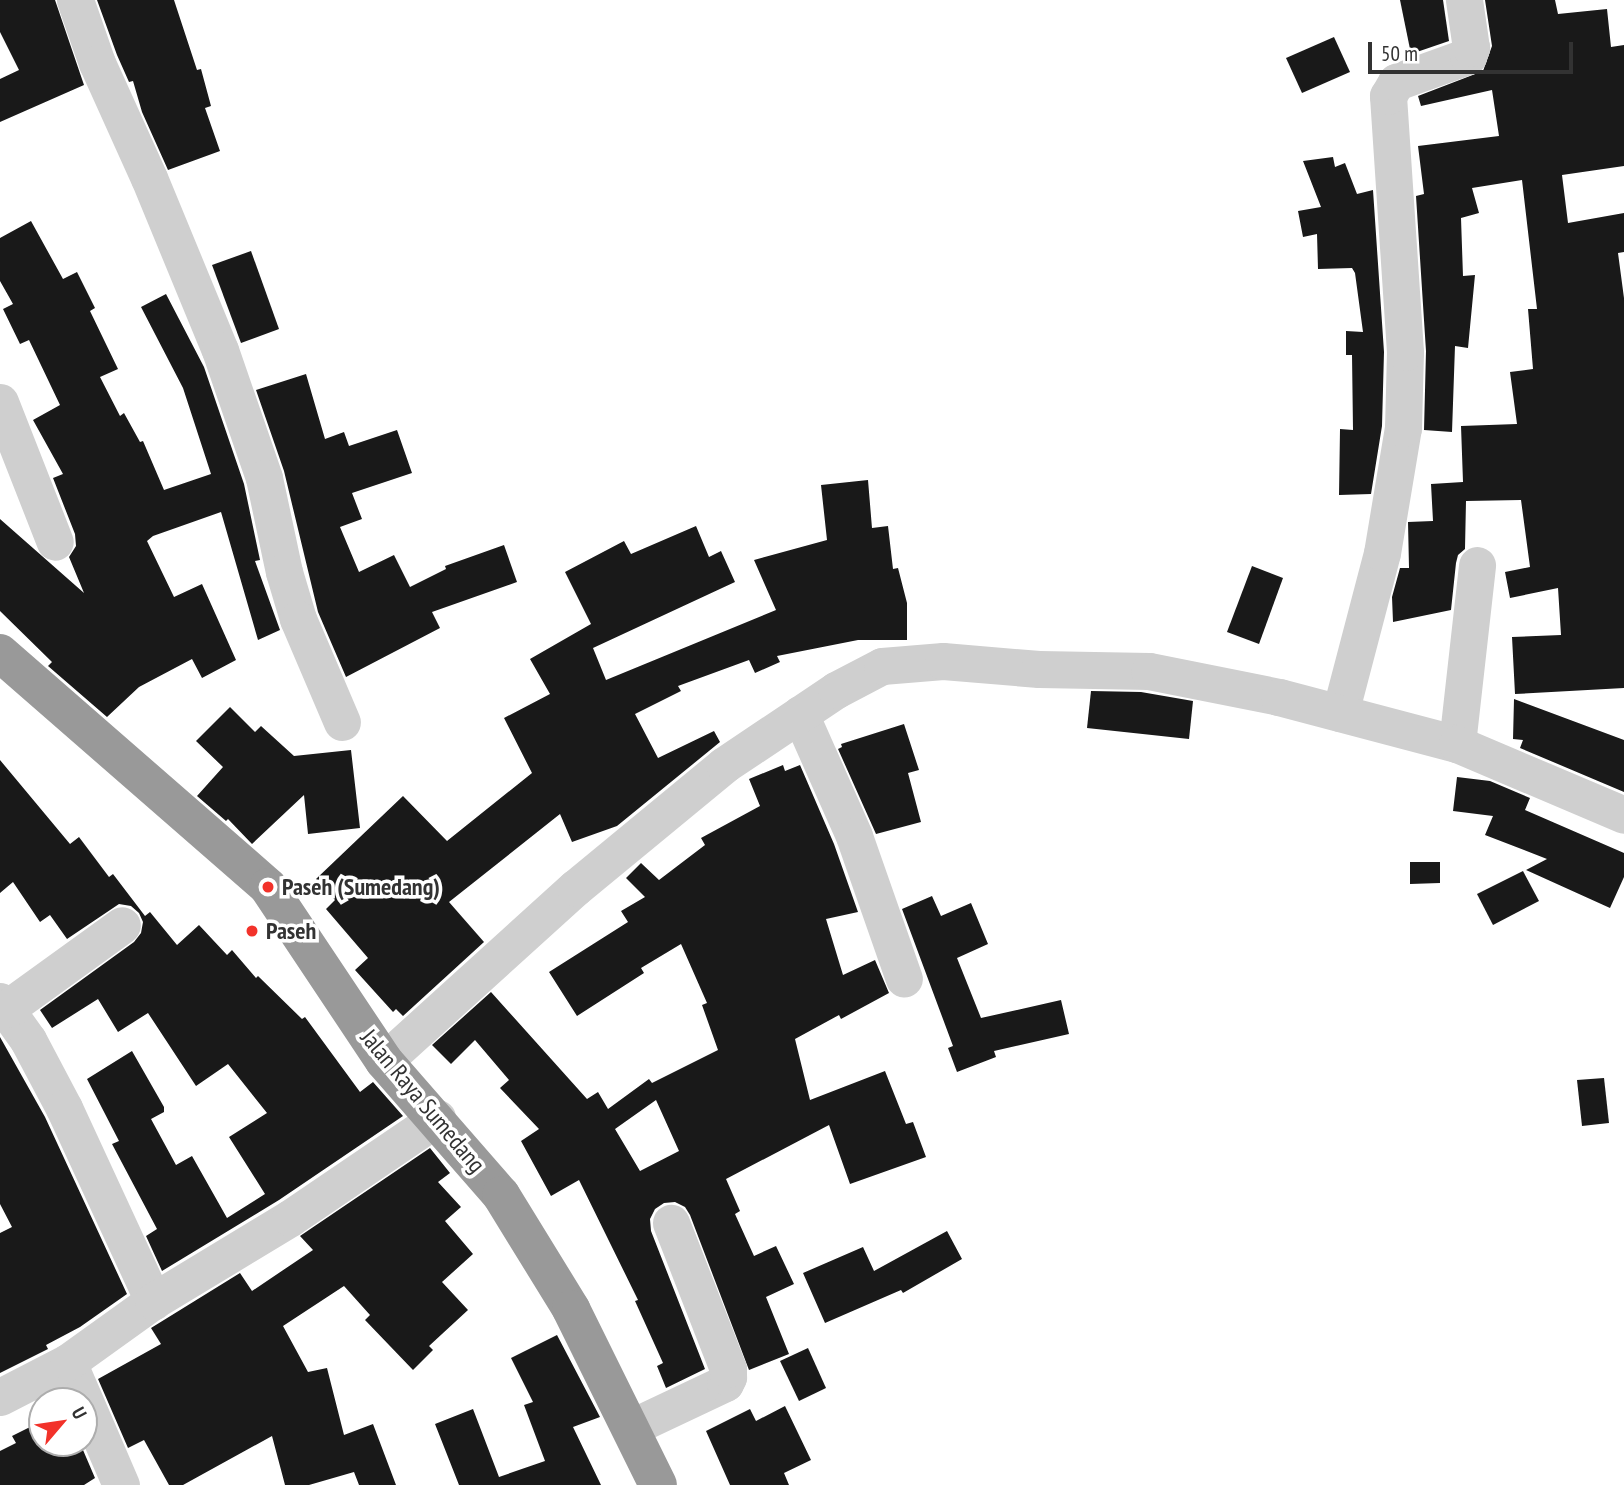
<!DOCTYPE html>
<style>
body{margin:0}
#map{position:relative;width:1624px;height:1485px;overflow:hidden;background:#fff;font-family:"PT Sans Narrow",sans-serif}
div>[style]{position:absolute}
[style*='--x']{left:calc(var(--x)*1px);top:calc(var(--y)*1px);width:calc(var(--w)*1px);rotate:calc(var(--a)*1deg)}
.building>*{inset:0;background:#191919}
.minor>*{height:37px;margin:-18.5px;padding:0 18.5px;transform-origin:18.5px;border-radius:18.5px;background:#cfcfcf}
.highway>*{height:38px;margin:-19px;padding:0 19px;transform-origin:19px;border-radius:19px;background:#999}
.dots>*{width:19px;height:19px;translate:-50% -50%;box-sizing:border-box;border:4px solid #fff;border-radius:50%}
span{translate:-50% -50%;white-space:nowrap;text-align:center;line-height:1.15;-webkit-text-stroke:7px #fff;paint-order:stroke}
.poi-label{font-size:24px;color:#323232;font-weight:700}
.left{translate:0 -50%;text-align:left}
.street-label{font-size:24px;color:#323232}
.north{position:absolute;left:28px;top:1387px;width:70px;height:70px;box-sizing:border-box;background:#fff;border:2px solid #adadad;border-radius:50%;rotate:61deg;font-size:19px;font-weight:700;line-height:28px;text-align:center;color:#323232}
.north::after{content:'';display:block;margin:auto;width:24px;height:32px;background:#f2322a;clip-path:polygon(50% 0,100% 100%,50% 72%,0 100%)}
.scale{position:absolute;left:1368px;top:42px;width:205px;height:32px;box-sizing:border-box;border:4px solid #323232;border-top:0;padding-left:9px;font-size:21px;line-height:24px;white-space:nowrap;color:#323232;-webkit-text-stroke:5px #fff;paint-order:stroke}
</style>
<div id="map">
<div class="building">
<div style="clip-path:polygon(0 0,55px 0,84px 85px,0 122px,0 79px,19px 70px,0 32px)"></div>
<div style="clip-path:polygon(97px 0,174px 0,197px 70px,201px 69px,211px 106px,205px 108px,220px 151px,168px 170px,142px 112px,133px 81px,129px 82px,117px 55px)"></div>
<div style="clip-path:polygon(1400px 0,1443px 0,1449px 41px,1411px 54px)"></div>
<div style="clip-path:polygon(1485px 0,1555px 0,1558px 14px,1607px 9px,1611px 47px,1624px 45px,1624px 166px,1562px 175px,1568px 223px,1624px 213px,1624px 252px,1618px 253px,1624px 298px,1624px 688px,1515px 694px,1512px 637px,1561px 635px,1558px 588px,1510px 598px,1505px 572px,1530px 567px,1521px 500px,1466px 501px,1465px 549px,1458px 555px,1456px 563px,1451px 610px,1393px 622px,1392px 597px,1400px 568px,1409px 568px,1408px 522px,1433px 521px,1431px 484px,1463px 482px,1461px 426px,1517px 424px,1510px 372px,1533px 369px,1528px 309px,1537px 309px,1522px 180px,1472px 188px,1479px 213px,1461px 218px,1463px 276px,1475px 275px,1468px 348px,1455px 346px,1452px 432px,1424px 430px,1426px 351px,1416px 196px,1424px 194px,1418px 146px,1499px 136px,1492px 90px,1421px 106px,1418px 96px,1483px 71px,1492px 46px)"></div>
<div style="clip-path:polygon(1334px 37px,1350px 72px,1302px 93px,1286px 58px)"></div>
<div style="clip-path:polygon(1333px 157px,1335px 167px,1345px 163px,1357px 194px,1373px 190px,1384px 352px,1382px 426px,1371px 494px,1339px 495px,1340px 429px,1353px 430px,1352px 355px,1346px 355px,1346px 331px,1363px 332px,1355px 273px,1352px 268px,1318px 269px,1317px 234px,1303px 237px,1298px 211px,1321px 207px,1303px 161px)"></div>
<div style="clip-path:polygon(31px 221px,63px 279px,77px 272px,95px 308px,90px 311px,118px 369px,100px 377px,120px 416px,124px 413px,140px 442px,143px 441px,164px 490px,211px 474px,183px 388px,141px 307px,166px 294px,204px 367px,244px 484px,260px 560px,255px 561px,280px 630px,258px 640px,221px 512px,153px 536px,147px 541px,174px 597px,202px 584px,236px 660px,202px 678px,192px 659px,139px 687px,107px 717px,48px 666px,52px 662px,0 611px,0 519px,84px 593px,69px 557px,76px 546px,75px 534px,53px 478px,63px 474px,33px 420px,60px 405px,29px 340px,20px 344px,3px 309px,13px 304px,0 281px,0 238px)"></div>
<div style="clip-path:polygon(251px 251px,279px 329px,241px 343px,212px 265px)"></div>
<div style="clip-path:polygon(306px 374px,325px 439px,344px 432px,349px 446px,397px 430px,412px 473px,352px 493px,362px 519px,340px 527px,359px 572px,394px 555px,410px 587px,446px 569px,445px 566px,504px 545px,517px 582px,432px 612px,440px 628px,346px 677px,318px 612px,284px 471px,256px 390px)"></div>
<div style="clip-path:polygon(868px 480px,872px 528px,888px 526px,893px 569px,898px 568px,907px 603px,907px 640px,858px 640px,777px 656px,780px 662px,755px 673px,749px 660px,678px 686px,681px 691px,635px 714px,658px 758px,714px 731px,720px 742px,617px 826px,572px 842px,560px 814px,449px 902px,484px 942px,403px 1016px,396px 1009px,393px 1012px,355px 970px,368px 958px,326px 909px,335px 900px,316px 879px,403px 796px,447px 841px,532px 773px,504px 718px,550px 694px,530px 659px,591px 624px,565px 572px,624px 541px,631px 554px,696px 526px,709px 557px,721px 551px,735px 582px,593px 648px,606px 680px,776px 610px,754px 560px,827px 540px,821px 485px)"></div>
<div style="clip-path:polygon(1252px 566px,1283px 578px,1259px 644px,1227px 632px)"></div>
<div style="clip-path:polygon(1091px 691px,1141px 692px,1193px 701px,1189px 739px,1087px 728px)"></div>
<div style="clip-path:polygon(1514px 699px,1624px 740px,1624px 792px,1520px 748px,1523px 740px,1513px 739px)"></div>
<div style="clip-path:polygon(230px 707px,255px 732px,261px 726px,294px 756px,351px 750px,360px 828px,308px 834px,304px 795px,252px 844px,228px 819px,226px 821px,197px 796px,223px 767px,196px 741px)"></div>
<div style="clip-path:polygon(904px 724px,919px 770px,908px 773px,921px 822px,876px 834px,838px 749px,842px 747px,841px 744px)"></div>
<div style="clip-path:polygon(0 760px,70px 844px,79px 837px,109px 877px,113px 874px,145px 916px,150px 912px,177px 945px,199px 925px,227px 955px,232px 950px,256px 978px,258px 976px,302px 1019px,305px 1017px,360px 1092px,373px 1082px,403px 1116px,279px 1200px,162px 1271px,146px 1236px,157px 1229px,112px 1144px,119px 1141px,87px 1079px,132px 1051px,164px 1107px,164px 1112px,151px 1119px,176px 1165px,192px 1156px,227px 1218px,265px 1194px,229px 1137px,267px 1113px,228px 1064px,196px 1086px,148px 1013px,118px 1032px,98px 999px,52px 1028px,40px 1010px,134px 942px,141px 933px,143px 922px,139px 913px,131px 906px,119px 904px,67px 939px,50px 915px,40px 922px,13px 882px,0 893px)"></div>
<div style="clip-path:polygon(evenodd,783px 765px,785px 771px,800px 765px,834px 844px,858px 912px,826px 919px,843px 975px,875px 960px,889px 993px,841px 1019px,839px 1015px,795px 1039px,810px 1100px,885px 1071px,906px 1124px,913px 1122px,926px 1157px,850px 1184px,829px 1125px,726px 1179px,740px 1211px,735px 1214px,754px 1256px,776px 1246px,794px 1284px,766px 1297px,789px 1354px,749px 1370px,690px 1215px,685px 1207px,675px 1202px,664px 1203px,655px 1209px,650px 1219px,651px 1231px,705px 1369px,666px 1388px,657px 1366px,663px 1363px,635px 1301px,638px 1300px,579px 1180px,551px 1196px,521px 1141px,539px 1129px,500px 1088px,509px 1080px,475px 1040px,451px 1064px,432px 1045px,491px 992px,587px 1099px,598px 1092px,608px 1109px,649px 1079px,652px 1083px,718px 1050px,702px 1005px,707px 1003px,681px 944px,641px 968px,644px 973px,577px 1016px,549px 972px,628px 922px,621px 911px,645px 897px,626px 878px,641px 863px,659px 880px,705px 845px,701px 838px,760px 806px,749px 779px,783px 765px,656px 1100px,679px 1151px,640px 1171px,615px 1129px,656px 1100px)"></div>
<div style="clip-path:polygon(1457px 777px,1490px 781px,1530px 798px,1525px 810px,1624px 853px,1624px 877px,1610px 908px,1526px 870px,1547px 859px,1485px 835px,1493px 816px,1453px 811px)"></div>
<div style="clip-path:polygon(1410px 862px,1440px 862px,1440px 883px,1410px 884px)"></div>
<div style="clip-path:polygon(1523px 871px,1539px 901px,1493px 925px,1477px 894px)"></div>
<div style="clip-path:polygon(932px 896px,941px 916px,971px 903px,988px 944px,957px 958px,981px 1018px,1061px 1000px,1069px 1034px,994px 1051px,996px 1057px,957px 1072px,948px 1048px,953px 1046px,902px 909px)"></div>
<div style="clip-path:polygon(0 1037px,45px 1117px,127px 1294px,80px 1327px,46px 1345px,48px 1349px,0 1373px,0 1233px,12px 1227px,0 1204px)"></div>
<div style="clip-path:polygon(1604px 1078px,1609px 1123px,1582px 1126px,1577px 1080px)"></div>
<div style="clip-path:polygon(430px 1148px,450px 1173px,438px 1182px,461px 1207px,445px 1221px,473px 1254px,442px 1282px,468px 1310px,429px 1346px,433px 1350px,413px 1370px,365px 1320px,370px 1315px,344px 1286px,283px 1326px,308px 1372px,327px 1368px,344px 1435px,373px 1424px,396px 1485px,359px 1485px,354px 1472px,309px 1485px,285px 1485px,272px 1436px,183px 1485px,169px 1485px,144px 1440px,128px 1448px,98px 1379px,161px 1344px,151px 1328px,240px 1273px,252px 1291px,313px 1250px,300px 1236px)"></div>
<div style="clip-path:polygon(947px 1231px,962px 1259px,903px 1293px,901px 1290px,825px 1323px,803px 1273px,863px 1247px,874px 1271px)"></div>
<div style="clip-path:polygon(557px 1335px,600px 1417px,573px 1427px,601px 1485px,459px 1485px,435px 1424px,473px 1409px,499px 1477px,545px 1461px,524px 1405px,533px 1402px,511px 1358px)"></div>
<div style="clip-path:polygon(808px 1348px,826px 1388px,799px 1401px,780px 1361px)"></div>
<div style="clip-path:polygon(785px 1406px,811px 1460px,784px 1473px,789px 1485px,730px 1485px,706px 1431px,750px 1409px,756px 1421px)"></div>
<div style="clip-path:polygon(42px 1421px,42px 1443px,80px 1443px,95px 1478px,84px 1485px,0 1485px,0 1451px,16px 1443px,12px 1436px)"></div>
</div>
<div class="minor">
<div style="--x:75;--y:0;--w:67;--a:70.8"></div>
<div style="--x:97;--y:63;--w:126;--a:65.7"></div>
<div style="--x:149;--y:178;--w:186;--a:67.6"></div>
<div style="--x:220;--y:350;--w:135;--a:71"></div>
<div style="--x:264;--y:478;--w:96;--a:78"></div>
<div style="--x:284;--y:572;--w:49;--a:73.4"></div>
<div style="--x:298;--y:619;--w:112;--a:66.9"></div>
<div style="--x:0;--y:402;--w:150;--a:68.6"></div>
<div style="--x:1340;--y:713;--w:165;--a:-75.3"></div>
<div style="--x:1382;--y:553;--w:127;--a:-80.5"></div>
<div style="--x:1403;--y:428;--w:76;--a:-88.5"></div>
<div style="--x:1405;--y:352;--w:257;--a:-93.8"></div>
<div style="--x:1388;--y:96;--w:16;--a:-60"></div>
<div style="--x:1396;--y:82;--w:77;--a:-19.9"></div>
<div style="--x:1468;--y:56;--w:9;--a:-69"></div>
<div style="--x:1471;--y:48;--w:49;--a:-98.3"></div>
<div style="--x:800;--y:714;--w:133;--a:66.1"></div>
<div style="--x:854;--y:836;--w:151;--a:70.7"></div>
<div style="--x:1457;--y:744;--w:180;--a:-83.6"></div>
<div style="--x:0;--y:1001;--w:48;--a:54.3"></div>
<div style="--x:28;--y:1040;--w:77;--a:62.1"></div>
<div style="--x:64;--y:1108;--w:213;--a:65.2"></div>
<div style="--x:6;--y:1009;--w:143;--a:-35.9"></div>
<div style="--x:384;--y:1061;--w:258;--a:-42.2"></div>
<div style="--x:575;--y:888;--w:193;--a:-39.5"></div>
<div style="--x:724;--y:765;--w:135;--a:-33.8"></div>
<div style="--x:836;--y:690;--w:52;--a:-27.6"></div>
<div style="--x:882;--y:666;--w:61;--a:-4.7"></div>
<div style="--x:943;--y:661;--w:96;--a:4.8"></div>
<div style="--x:1039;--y:669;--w:110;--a:1"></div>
<div style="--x:1149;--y:671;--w:133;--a:11.3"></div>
<div style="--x:1279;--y:697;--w:184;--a:14.8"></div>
<div style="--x:1457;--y:744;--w:181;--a:23"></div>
<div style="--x:68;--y:1362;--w:134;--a:66.7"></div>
<div style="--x:0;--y:1397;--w:76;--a:-27.2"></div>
<div style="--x:68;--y:1362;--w:105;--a:-35.7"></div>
<div style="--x:153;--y:1301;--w:160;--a:-31.2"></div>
<div style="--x:290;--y:1218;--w:178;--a:-34.2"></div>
<div style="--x:632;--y:1427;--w:103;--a:-25.3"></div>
<div style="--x:725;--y:1383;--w:7;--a:-63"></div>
<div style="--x:728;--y:1377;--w:8;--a:-90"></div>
<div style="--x:728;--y:1369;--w:157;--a:-111.3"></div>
</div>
<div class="highway">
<div style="--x:0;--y:653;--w:356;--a:41.1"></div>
<div style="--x:268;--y:887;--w:209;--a:56.3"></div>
<div style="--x:384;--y:1061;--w:178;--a:48.9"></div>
<div style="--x:501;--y:1195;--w:134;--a:58.4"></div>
<div style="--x:571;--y:1309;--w:196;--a:63.7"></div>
</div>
<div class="dots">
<div style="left:268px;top:887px;background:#f2322a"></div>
<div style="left:252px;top:931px;background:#f2322a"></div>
</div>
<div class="poi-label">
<span class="left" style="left:282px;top:887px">Paseh (Sumedang)</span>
<span class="left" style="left:266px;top:931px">Paseh</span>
</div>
<div class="street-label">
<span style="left:423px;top:1101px;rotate:50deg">Jalan Raya Sumedang</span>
</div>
<div class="north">U</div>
<div class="scale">50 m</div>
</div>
